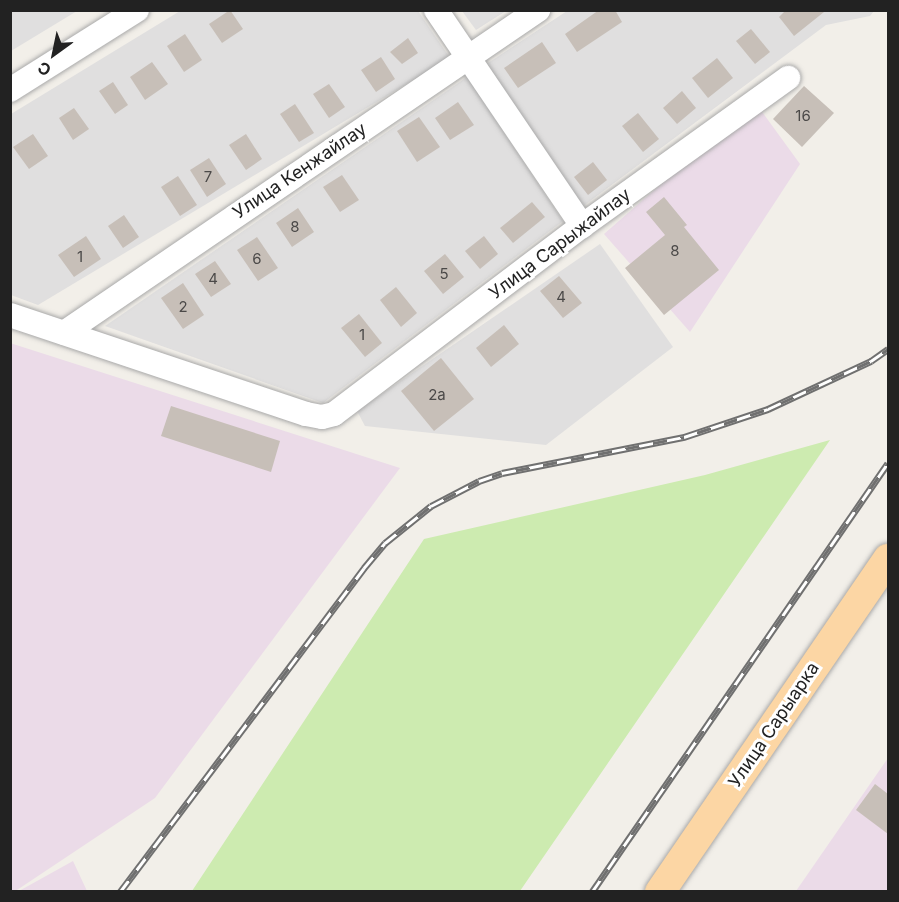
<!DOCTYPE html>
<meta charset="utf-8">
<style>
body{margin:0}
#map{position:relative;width:899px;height:902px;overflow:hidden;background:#f2efe9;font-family:Inter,sans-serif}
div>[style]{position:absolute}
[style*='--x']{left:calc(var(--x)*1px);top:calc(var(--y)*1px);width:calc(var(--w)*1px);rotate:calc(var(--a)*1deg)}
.residential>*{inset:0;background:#e0dfdf}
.industrial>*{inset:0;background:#ebdbe8}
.grass>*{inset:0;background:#cdebb0}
.building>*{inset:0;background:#c7bfb8}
.roads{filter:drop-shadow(0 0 2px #a9a9a9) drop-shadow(0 0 2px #a9a9a9)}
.minor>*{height:24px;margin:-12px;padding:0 12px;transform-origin:12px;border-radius:12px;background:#fff}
.major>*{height:30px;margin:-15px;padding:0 15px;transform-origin:15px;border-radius:15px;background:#fcd6a4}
.rail>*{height:7px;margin-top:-3.5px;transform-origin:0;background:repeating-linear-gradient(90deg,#fff 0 14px,#707070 0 28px);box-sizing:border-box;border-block:2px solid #707070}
span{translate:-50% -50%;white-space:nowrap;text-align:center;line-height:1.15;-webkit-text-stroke:6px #fff;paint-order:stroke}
.number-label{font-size:15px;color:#4b4948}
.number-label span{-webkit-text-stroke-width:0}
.street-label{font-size:18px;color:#222}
.frame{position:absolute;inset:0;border:12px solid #222;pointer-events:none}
.north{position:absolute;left:24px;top:24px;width:60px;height:60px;-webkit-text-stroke:4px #fff;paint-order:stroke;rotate:213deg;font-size:16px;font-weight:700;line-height:24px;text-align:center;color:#222}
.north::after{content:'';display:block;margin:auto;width:21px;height:27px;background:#222;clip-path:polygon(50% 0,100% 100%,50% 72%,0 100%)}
</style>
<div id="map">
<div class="residential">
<div style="clip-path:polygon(11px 10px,77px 10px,77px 11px,11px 51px)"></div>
<div style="clip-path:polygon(180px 11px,418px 11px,450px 58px,38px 305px,11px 295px,11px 114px)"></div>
<div style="clip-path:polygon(462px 11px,506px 11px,476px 30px)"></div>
<div style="clip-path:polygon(567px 11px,874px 11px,870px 16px,826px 25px,582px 207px,485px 65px)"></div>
<div style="clip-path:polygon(467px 77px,563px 221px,323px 403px,105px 326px)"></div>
<div style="clip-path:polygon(600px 244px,673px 347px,546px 445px,365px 426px,357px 411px)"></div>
</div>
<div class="industrial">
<div style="clip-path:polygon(755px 102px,800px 164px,690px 332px,604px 234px)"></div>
<div style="clip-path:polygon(10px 343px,400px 468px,155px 798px,14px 892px,10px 891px)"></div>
<div style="clip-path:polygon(888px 758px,888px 891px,796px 891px)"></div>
<div style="clip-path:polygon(73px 861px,87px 891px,19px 891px)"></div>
</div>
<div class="grass">
<div style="clip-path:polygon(830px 440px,520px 891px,192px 891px,424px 539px,705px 475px)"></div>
</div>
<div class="building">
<div style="clip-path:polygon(230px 10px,243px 29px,222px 43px,209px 24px)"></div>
<div style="clip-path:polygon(599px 10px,615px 10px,622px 22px,577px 52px,565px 34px)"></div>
<div style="clip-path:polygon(786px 10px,823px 10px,824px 12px,794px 36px,779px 17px)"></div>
<div style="clip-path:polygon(751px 29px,770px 52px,755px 64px,736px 41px)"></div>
<div style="clip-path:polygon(185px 34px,202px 60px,184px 72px,167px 46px)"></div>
<div style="clip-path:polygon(408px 38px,418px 53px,402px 64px,390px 52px)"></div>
<div style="clip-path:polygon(542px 42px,556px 63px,518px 88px,504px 68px)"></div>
<div style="clip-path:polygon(381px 57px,395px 79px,376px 92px,361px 70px)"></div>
<div style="clip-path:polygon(717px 58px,733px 78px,708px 98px,692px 78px)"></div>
<div style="clip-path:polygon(152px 62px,168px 84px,145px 100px,130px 77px)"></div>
<div style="clip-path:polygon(113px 82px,128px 105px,115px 114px,99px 91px)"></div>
<div style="clip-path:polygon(329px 84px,345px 107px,329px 118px,313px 94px)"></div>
<div style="clip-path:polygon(804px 86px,834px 113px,802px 147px,773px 119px)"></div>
<div style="clip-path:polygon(682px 91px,696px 108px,677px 124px,663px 108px)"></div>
<div style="clip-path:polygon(458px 102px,474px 125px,450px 140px,435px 118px)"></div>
<div style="clip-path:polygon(295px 104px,314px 133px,299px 142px,280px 114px)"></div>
<div style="clip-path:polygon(74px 108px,89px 129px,73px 140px,59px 118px)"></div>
<div style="clip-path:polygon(638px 113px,659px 139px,643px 152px,622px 126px)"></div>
<div style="clip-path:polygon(419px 117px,440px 147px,417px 162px,397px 131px)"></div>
<div style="clip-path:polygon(33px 134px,48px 156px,29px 169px,13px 147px)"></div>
<div style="clip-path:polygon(246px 134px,262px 159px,246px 170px,229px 145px)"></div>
<div style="clip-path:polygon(209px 158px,226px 184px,207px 197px,190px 170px)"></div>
<div style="clip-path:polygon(593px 162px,607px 180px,588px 195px,574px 177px)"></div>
<div style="clip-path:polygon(342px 175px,359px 200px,340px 212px,323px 187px)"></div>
<div style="clip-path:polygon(178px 176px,197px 205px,180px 216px,161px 187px)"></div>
<div style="clip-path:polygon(664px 197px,687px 225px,684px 227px,719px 270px,664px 315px,625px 268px,665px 235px,646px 212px)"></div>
<div style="clip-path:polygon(532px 202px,545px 217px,513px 243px,500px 228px)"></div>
<div style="clip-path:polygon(298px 208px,314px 232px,292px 247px,276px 223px)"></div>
<div style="clip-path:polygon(124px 215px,139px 237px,123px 248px,108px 226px)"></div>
<div style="clip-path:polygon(86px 236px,101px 259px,74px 277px,58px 255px)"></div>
<div style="clip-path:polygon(484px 236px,498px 254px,480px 269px,465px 251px)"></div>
<div style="clip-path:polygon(257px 237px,278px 268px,258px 281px,237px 250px)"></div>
<div style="clip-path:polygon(445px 254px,464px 277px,443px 294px,424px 271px)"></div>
<div style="clip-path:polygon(215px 261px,231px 284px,211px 297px,195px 274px)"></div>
<div style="clip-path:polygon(559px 276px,582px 303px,563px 318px,540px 291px)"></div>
<div style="clip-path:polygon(183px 283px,204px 315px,183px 329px,161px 298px)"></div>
<div style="clip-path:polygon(396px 287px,417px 313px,401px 327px,380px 300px)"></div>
<div style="clip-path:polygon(359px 314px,382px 343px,365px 357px,341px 328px)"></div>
<div style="clip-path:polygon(504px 325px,519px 344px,491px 367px,476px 348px)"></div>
<div style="clip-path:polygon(441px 358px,474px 399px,434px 431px,401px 391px)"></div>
<div style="clip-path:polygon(171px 406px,280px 441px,271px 472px,161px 436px)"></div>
<div style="clip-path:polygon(875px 784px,888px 794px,888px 834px,856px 810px)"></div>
</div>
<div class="roads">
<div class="minor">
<div style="--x:436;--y:10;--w:261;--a:55.9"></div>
<div style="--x:10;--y:90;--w:150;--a:-32.2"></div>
<div style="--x:10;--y:315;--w:312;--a:18.5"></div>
<div style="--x:306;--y:414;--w:16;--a:11"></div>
<div style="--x:322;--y:417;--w:12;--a:-14"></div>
<div style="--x:334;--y:414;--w:311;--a:-37.2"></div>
<div style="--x:582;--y:226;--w:254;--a:-35.7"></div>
<div style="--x:64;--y:333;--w:574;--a:-34.27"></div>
</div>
<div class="major">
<div style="--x:660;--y:892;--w:404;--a:-55.6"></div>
</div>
</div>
<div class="rail">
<div style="--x:120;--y:892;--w:406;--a:-53"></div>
<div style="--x:364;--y:568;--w:33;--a:-50"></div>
<div style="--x:385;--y:543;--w:59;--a:-38.8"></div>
<div style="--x:431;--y:506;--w:54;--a:-27.5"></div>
<div style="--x:479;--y:481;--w:24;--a:-19"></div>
<div style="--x:502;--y:473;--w:186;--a:-11.2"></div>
<div style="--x:684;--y:437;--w:89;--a:-18.4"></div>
<div style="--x:768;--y:409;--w:114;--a:-25"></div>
<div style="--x:871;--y:361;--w:21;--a:-35"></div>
<div style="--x:592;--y:892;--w:521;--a:-55.4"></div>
</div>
<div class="number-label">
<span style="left:803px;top:116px">16</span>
<span style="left:208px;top:177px">7</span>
<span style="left:295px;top:227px">8</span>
<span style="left:675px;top:251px">8</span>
<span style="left:80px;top:257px">1</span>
<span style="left:257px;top:259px">6</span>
<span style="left:444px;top:274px">5</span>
<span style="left:213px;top:279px">4</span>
<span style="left:561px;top:297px">4</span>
<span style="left:183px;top:307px">2</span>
<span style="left:362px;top:335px">1</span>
<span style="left:437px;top:395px">2а</span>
</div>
<div class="street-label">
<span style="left:300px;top:171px;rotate:-34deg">Улица Кенжайлау</span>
<span style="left:560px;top:244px;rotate:-37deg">Улица Сарыжайлау</span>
<span style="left:774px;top:725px;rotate:-56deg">Улица Сарыарка</span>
</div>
<div class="frame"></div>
<div class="north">С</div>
</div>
